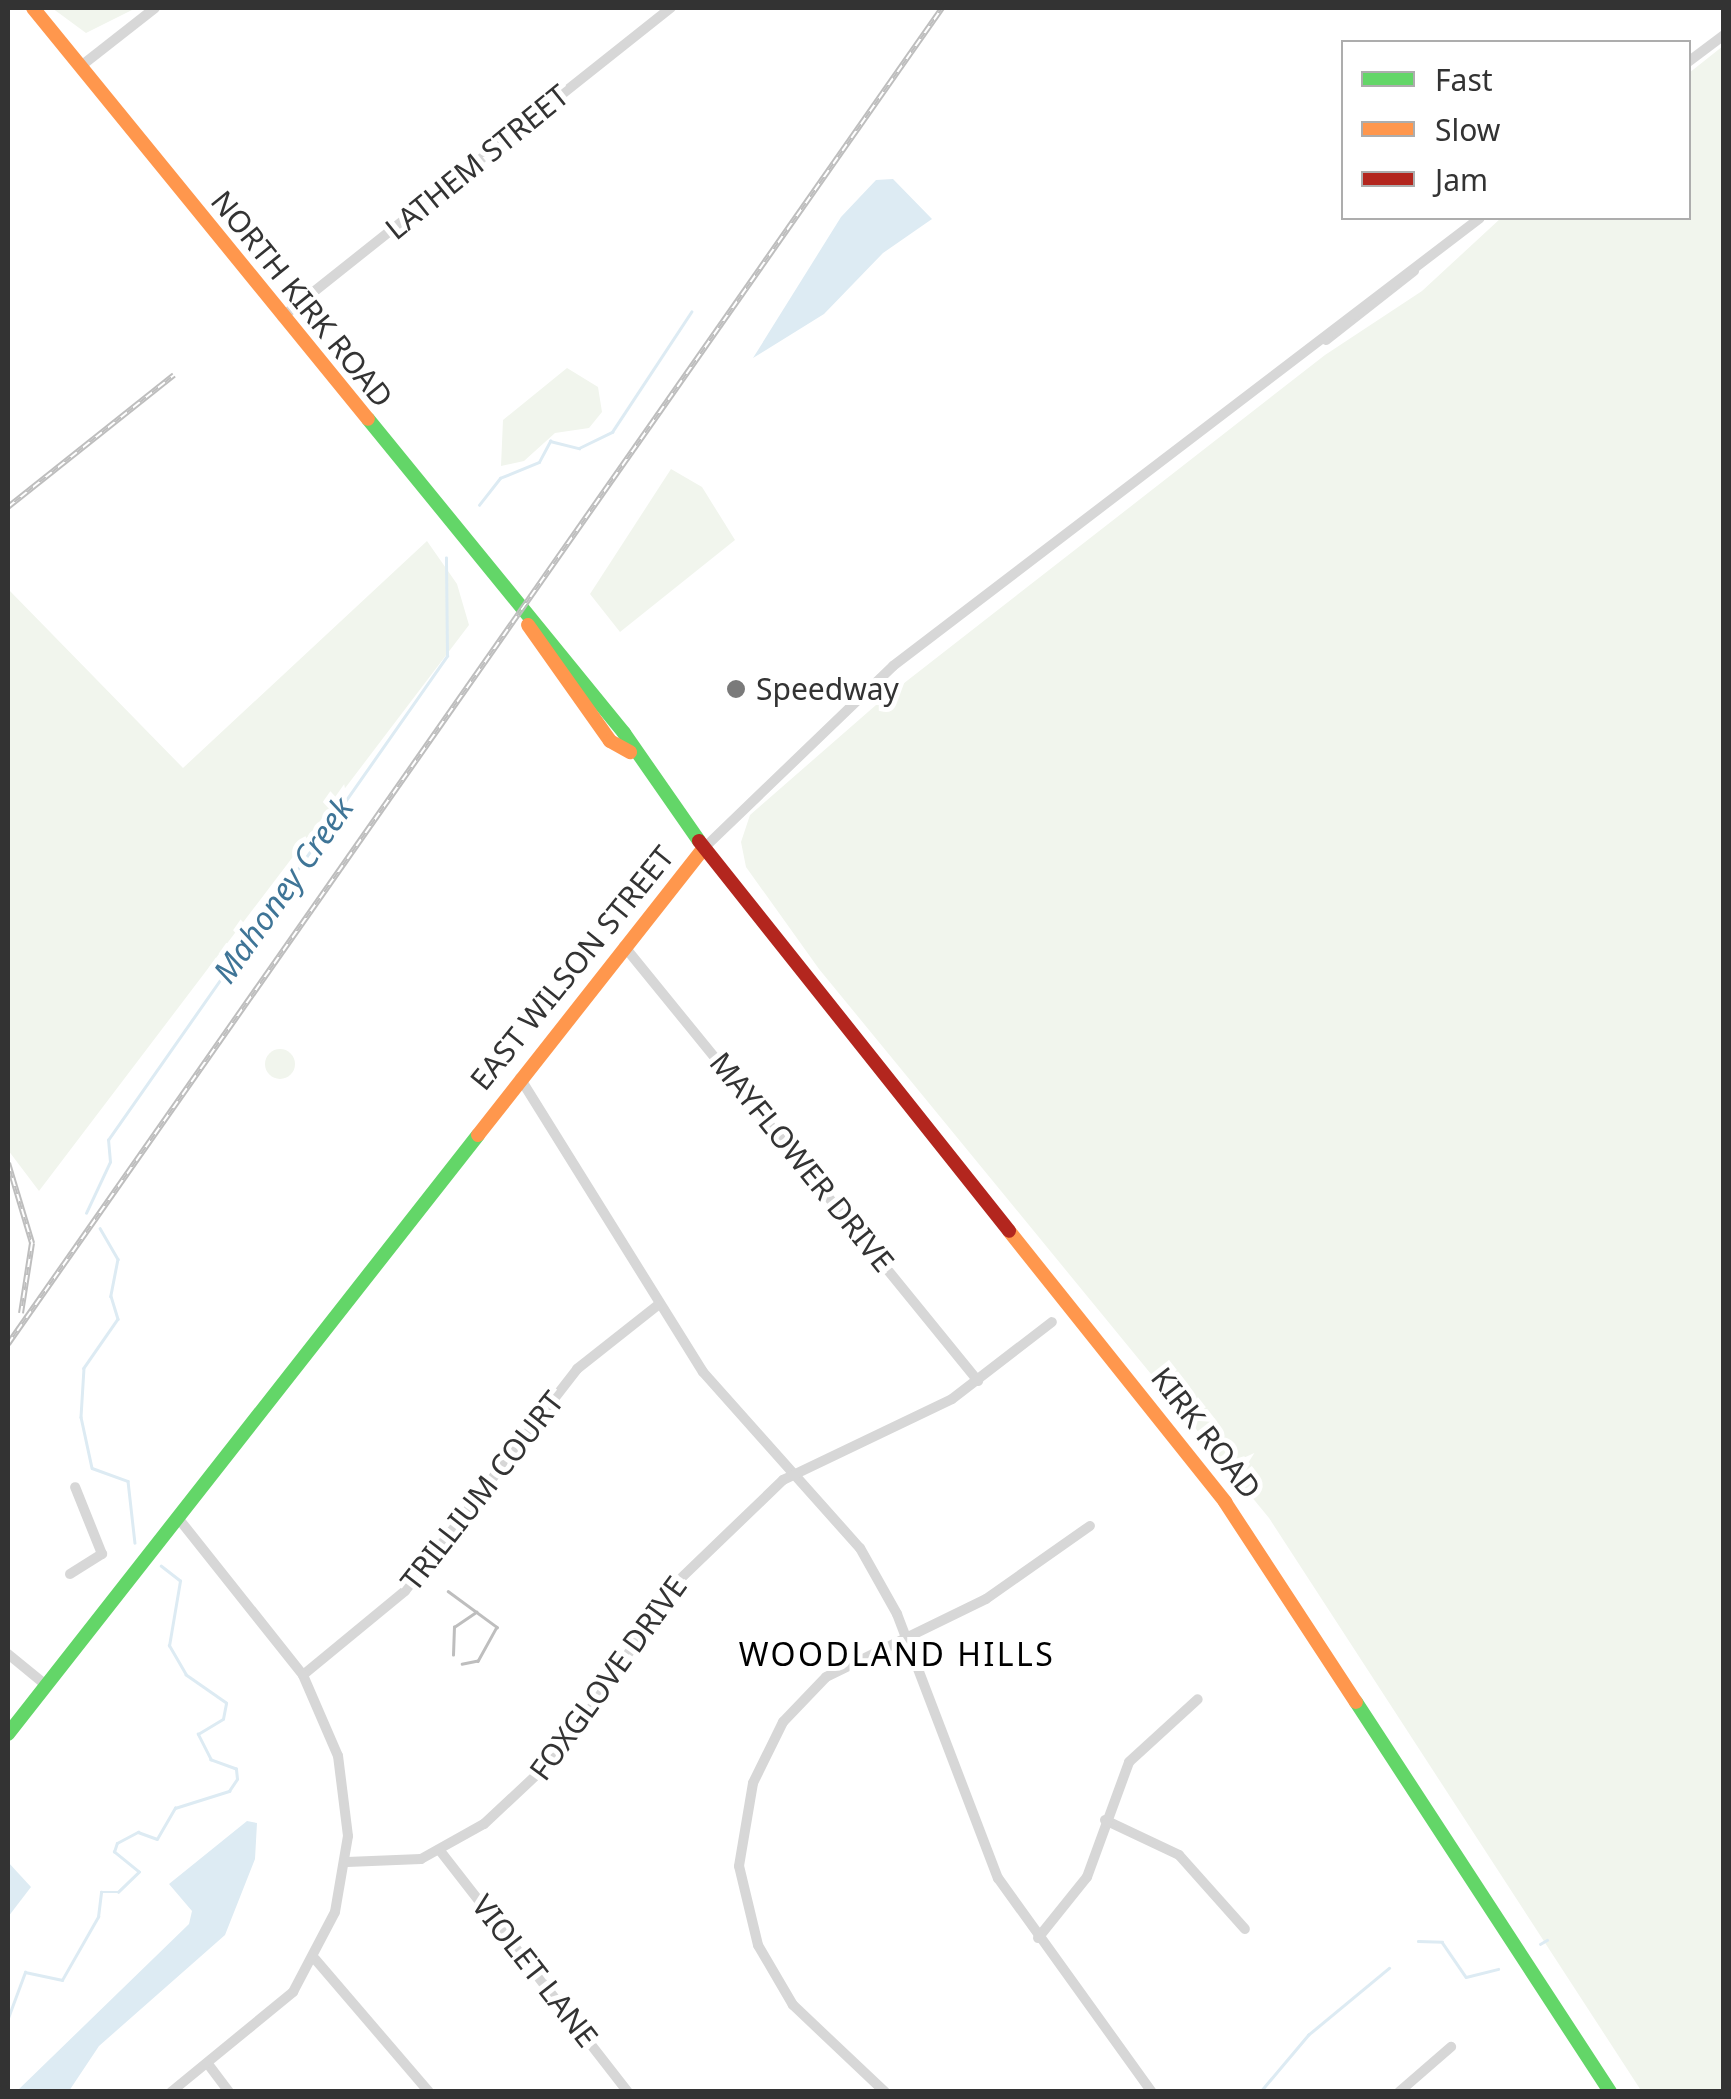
<!DOCTYPE html>
<style>
body{margin:0}
#map{position:relative;width:1731px;height:2099px;overflow:hidden;background:#fff;font-family:"Noto Sans",sans-serif}
div>[style]{position:absolute}
[style*='--x']{left:calc(var(--x)*1px);top:calc(var(--y)*1px);width:calc(var(--w)*1px);rotate:calc(var(--a)*1deg)}
.green>*{inset:0;background:#f1f5ed}
.round{border-radius:50%}
.water>*{inset:0;background:#ddebf3}
.stream>*{height:2.5px;margin:-1.25px;padding:0 1.25px;transform-origin:1.25px;border-radius:1.25px;background:#ddebf3}
.street>*{height:10px;margin:-5px;padding:0 5px;transform-origin:5px;border-radius:5px;background:#d7d7d7}
.fast>*{height:14px;margin:-7px;padding:0 7px;transform-origin:7px;border-radius:7px;background:#63d668}
.slow>*{height:14px;margin:-7px;padding:0 7px;transform-origin:7px;border-radius:7px;background:#ff974d}
.jam>*{height:14px;margin:-7px;padding:0 7px;transform-origin:7px;border-radius:7px;background:#b3261e}
.tram>*{height:2.5px;margin:-1.25px;padding:0 1.25px;transform-origin:1.25px;border-radius:1.25px;background:#bebebe}
.rail>*{height:6px;margin-top:-3px;transform-origin:0;background:repeating-linear-gradient(90deg,#fff 0 8px,#bebebe 0 16px);box-sizing:border-box;border-block:2px solid #bebebe}
.dots>*{width:28px;height:28px;translate:-50% -50%;box-sizing:border-box;border:5px solid #fff;border-radius:50%}
span{translate:-50% -50%;white-space:nowrap;text-align:center;line-height:1.15;-webkit-text-stroke:10px #fff;paint-order:stroke}
.street-label{font-size:30px;color:#333}
.poi-label{font-size:30px;color:#333}
.left{translate:0 -50%;text-align:left}
.water-label{font-size:32px;color:#3f7597;font-style:italic}
.neighbourhood-label{font-size:32px;color:#000;letter-spacing:2.5px}
.frame{position:absolute;inset:0;border:10px solid #333;pointer-events:none}
.legend{position:absolute;left:1341px;top:40px;width:350px;height:180px;box-sizing:border-box;background:#fff;border:2px solid #adadad;margin:0;padding:12px 18px;list-style:none;font-size:30px;color:#333}
.legend li{display:flex;align-items:center;gap:20px;height:50px}
.legend b{width:50px;border:2px solid #adadad}
</style>
<div id="map">
<div class="green">
<div style="clip-path:polygon(52px 8px,136px 8px,86px 33px)"></div>
<div style="clip-path:polygon(1723px 46px,1724px 2091px,1642px 2092px,1269px 1518px,819px 969px,746px 867px,741px 842px,750px 815px,876px 705px,1325px 355px,1422px 291px,1501px 218px,1688px 218px,1689px 73px)"></div>
<div style="clip-path:polygon(567px 368px,598px 387px,602px 412px,589px 428px,555px 433px,524px 461px,501px 466px,503px 420px)"></div>
<div style="clip-path:polygon(671px 469px,702px 487px,735px 540px,620px 632px,590px 594px)"></div>
<div style="clip-path:polygon(427px 541px,457px 584px,469px 625px,39px 1191px,8px 1150px,8px 589px,183px 768px)"></div>
<div class="round" style="left:265px;top:1049px;width:30px;height:30px"></div>
</div>
<div class="water">
<div style="clip-path:polygon(893px 179px,932px 219px,883px 253px,824px 314px,753px 358px,841px 217px,876px 180px)"></div>
<div style="clip-path:polygon(247px 1821px,257px 1823px,255px 1859px,225px 1935px,99px 2046px,69px 2091px,17px 2091px,189px 1924px,192px 1911px,169px 1884px)"></div>
<div style="clip-path:polygon(8px 1862px,31px 1887px,8px 1917px)"></div>
</div>
<div class="stream">
<div style="--x:479;--y:505;--w:34;--a:-52"></div>
<div style="--x:500;--y:478;--w:42;--a:-22.3"></div>
<div style="--x:539;--y:462;--w:24;--a:-62"></div>
<div style="--x:550;--y:441;--w:30;--a:14"></div>
<div style="--x:579;--y:448;--w:37;--a:-26"></div>
<div style="--x:612;--y:432;--w:144;--a:-56.6"></div>
<div style="--x:86;--y:1213;--w:56;--a:-64.8"></div>
<div style="--x:110;--y:1162;--w:22;--a:-95"></div>
<div style="--x:108;--y:1140;--w:591;--a:-54.99"></div>
<div style="--x:447;--y:656;--w:98;--a:-90.6"></div>
<div style="--x:100;--y:1228;--w:36;--a:60"></div>
<div style="--x:118;--y:1259;--w:38;--a:101"></div>
<div style="--x:111;--y:1296;--w:24;--a:73"></div>
<div style="--x:118;--y:1319;--w:60;--a:124.8"></div>
<div style="--x:84;--y:1368;--w:49;--a:93.5"></div>
<div style="--x:81;--y:1417;--w:52;--a:77.8"></div>
<div style="--x:92;--y:1468;--w:38;--a:20"></div>
<div style="--x:128;--y:1481;--w:62;--a:83.6"></div>
<div style="--x:1418;--y:1941;--w:24;--a:2"></div>
<div style="--x:1442;--y:1942;--w:42;--a:55.6"></div>
<div style="--x:1466;--y:1977;--w:33;--a:-14"></div>
<div style="--x:1540;--y:1944;--w:8;--a:-30"></div>
<div style="--x:8;--y:2018;--w:49;--a:-69.7"></div>
<div style="--x:25;--y:1972;--w:38;--a:12"></div>
<div style="--x:62;--y:1980;--w:73;--a:-60.3"></div>
<div style="--x:98;--y:1917;--w:25;--a:-83"></div>
<div style="--x:101;--y:1892;--w:17;--a:0"></div>
<div style="--x:118;--y:1892;--w:29;--a:-44"></div>
<div style="--x:139;--y:1872;--w:32;--a:-141"></div>
<div style="--x:114;--y:1852;--w:9;--a:-72"></div>
<div style="--x:117;--y:1843;--w:24;--a:-28"></div>
<div style="--x:138;--y:1832;--w:20;--a:20"></div>
<div style="--x:157;--y:1839;--w:36;--a:-60"></div>
<div style="--x:175;--y:1808;--w:57;--a:-17.5"></div>
<div style="--x:229;--y:1791;--w:14;--a:-56"></div>
<div style="--x:237;--y:1779;--w:10;--a:-96"></div>
<div style="--x:236;--y:1769;--w:27;--a:-160"></div>
<div style="--x:211;--y:1760;--w:29;--a:-117"></div>
<div style="--x:198;--y:1734;--w:29;--a:-31"></div>
<div style="--x:223;--y:1719;--w:16;--a:-79"></div>
<div style="--x:226;--y:1703;--w:49;--a:-145"></div>
<div style="--x:186;--y:1675;--w:34;--a:-120"></div>
<div style="--x:169;--y:1646;--w:66;--a:-80.4"></div>
<div style="--x:180;--y:1581;--w:24;--a:-142"></div>
<div style="--x:1260;--y:2092;--w:75;--a:-49.9"></div>
<div style="--x:1308;--y:2035;--w:105;--a:-39.6"></div>
</div>
<div class="street">
<div style="--x:1688;--y:62;--w:45;--a:-36.9"></div>
<div style="--x:81;--y:66;--w:94;--a:-38.1"></div>
<div style="--x:282;--y:317;--w:497;--a:-38.5"></div>
<div style="--x:1326;--y:340;--w:112;--a:-38.1"></div>
<div style="--x:704;--y:848;--w:262;--a:-43.9"></div>
<div style="--x:893;--y:666;--w:738;--a:-37.35"></div>
<div style="--x:624;--y:946;--w:561;--a:50.86"></div>
<div style="--x:520;--y:1078;--w:346;--a:58.1"></div>
<div style="--x:703;--y:1372;--w:236;--a:48.3"></div>
<div style="--x:860;--y:1548;--w:76;--a:60.7"></div>
<div style="--x:897;--y:1614;--w:283;--a:69.1"></div>
<div style="--x:998;--y:1878;--w:264;--a:54.3"></div>
<div style="--x:70;--y:1574;--w:38;--a:-32"></div>
<div style="--x:102;--y:1554;--w:72;--a:-111.9"></div>
<div style="--x:8;--y:1654;--w:50;--a:39.4"></div>
<div style="--x:303;--y:1675;--w:132;--a:-39.5"></div>
<div style="--x:405;--y:1591;--w:281;--a:-52.2"></div>
<div style="--x:577;--y:1369;--w:103;--a:-38.3"></div>
<div style="--x:1105;--y:1820;--w:82;--a:25.3"></div>
<div style="--x:1179;--y:1855;--w:99;--a:48.3"></div>
<div style="--x:441;--y:1852;--w:304;--a:52.1"></div>
<div style="--x:347;--y:1862;--w:74;--a:-2.3"></div>
<div style="--x:421;--y:1859;--w:72;--a:-29.1"></div>
<div style="--x:484;--y:1824;--w:107;--a:-43.1"></div>
<div style="--x:562;--y:1751;--w:203;--a:-55.8"></div>
<div style="--x:676;--y:1583;--w:149;--a:-43.9"></div>
<div style="--x:783;--y:1480;--w:187;--a:-25.6"></div>
<div style="--x:952;--y:1399;--w:126;--a:-37.6"></div>
<div style="--x:1038;--y:1938;--w:78;--a:-51.2"></div>
<div style="--x:1087;--y:1877;--w:122;--a:-69.9"></div>
<div style="--x:1129;--y:1762;--w:93;--a:-42.4"></div>
<div style="--x:315;--y:1959;--w:175;--a:49.4"></div>
<div style="--x:208;--y:2064;--w:35;--a:53"></div>
<div style="--x:171;--y:2092;--w:158;--a:-39.3"></div>
<div style="--x:293;--y:1992;--w:90;--a:-62.3"></div>
<div style="--x:335;--y:1912;--w:77;--a:-80.3"></div>
<div style="--x:348;--y:1836;--w:81;--a:-97.1"></div>
<div style="--x:338;--y:1756;--w:88;--a:-113.4"></div>
<div style="--x:303;--y:1675;--w:199;--a:-128.5"></div>
<div style="--x:885;--y:2092;--w:127;--a:-136.6"></div>
<div style="--x:793;--y:2005;--w:69;--a:-120.3"></div>
<div style="--x:758;--y:1945;--w:81;--a:-103.5"></div>
<div style="--x:739;--y:1866;--w:84;--a:-80.4"></div>
<div style="--x:753;--y:1783;--w:68;--a:-63.8"></div>
<div style="--x:783;--y:1722;--w:62;--a:-46.3"></div>
<div style="--x:826;--y:1677;--w:178;--a:-26"></div>
<div style="--x:986;--y:1599;--w:127;--a:-35.1"></div>
<div style="--x:1399;--y:2092;--w:69;--a:-40.9"></div>
</div>
<div class="fast">
<div style="--x:368;--y:419;--w:405;--a:50.8"></div>
<div style="--x:624;--y:733;--w:131;--a:55.2"></div>
<div style="--x:1356;--y:1702;--w:465;--a:56.9"></div>
<div style="--x:8;--y:1734;--w:761;--a:-51.88"></div>
</div>
<div class="slow">
<div style="--x:33;--y:8;--w:530;--a:50.82"></div>
<div style="--x:528;--y:625;--w:142;--a:54.7"></div>
<div style="--x:610;--y:741;--w:23;--a:29"></div>
<div style="--x:478;--y:1135;--w:365;--a:-51.8"></div>
<div style="--x:1009;--y:1231;--w:347;--a:51.4"></div>
<div style="--x:1225;--y:1502;--w:239;--a:56.8"></div>
</div>
<div class="jam">
<div style="--x:699;--y:841;--w:498;--a:51.5"></div>
</div>
<div class="tram">
<div style="--x:448;--y:1591;--w:61;--a:36.3"></div>
<div style="--x:497;--y:1627;--w:39;--a:119"></div>
<div style="--x:478;--y:1661;--w:16;--a:169"></div>
<div style="--x:453;--y:1655;--w:28;--a:-88"></div>
<div style="--x:454;--y:1627;--w:27;--a:-34"></div>
</div>
<div class="rail">
<div style="--x:8;--y:507;--w:212;--a:-38.5"></div>
<div style="--x:8;--y:1163;--w:84;--a:73.3"></div>
<div style="--x:32;--y:1243;--w:71;--a:98.9"></div>
<div style="--x:8;--y:1344;--w:1630;--a:-55.04"></div>
</div>
<div class="dots">
<div style="left:736px;top:689px;background:#7a7a7a"></div>
</div>
<div class="street-label">
<span style="left:477px;top:162px;rotate:-39deg">LATHEM STREET</span>
<span style="left:302px;top:299px;rotate:51deg">NORTH KIRK ROAD</span>
<span style="left:572px;top:968px;rotate:-51deg">EAST WILSON STREET</span>
<span style="left:802px;top:1162px;rotate:51deg">MAYFLOWER DRIVE</span>
<span style="left:1206px;top:1433px;rotate:52deg">KIRK ROAD</span>
<span style="left:482px;top:1491px;rotate:-52deg">TRILLIUM COURT</span>
<span style="left:608px;top:1678px;rotate:-54deg">FOXGLOVE DRIVE</span>
<span style="left:535px;top:1971px;rotate:52deg">VIOLET LANE</span>
</div>
<div class="poi-label">
<span class="left" style="left:756px;top:689px">Speedway</span>
</div>
<div class="water-label">
<span style="left:283px;top:890px;rotate:-55deg">Mahoney Creek</span>
</div>
<div class="neighbourhood-label">
<span style="left:897px;top:1654px">WOODLAND HILLS</span>
</div>
<div class="frame"></div>
<ul class="legend">
<li><b style="height:12px;background:#63d668"></b>Fast</li>
<li><b style="height:12px;background:#ff974d"></b>Slow</li>
<li><b style="height:12px;background:#b3261e"></b>Jam</li>
</ul>
</div>
